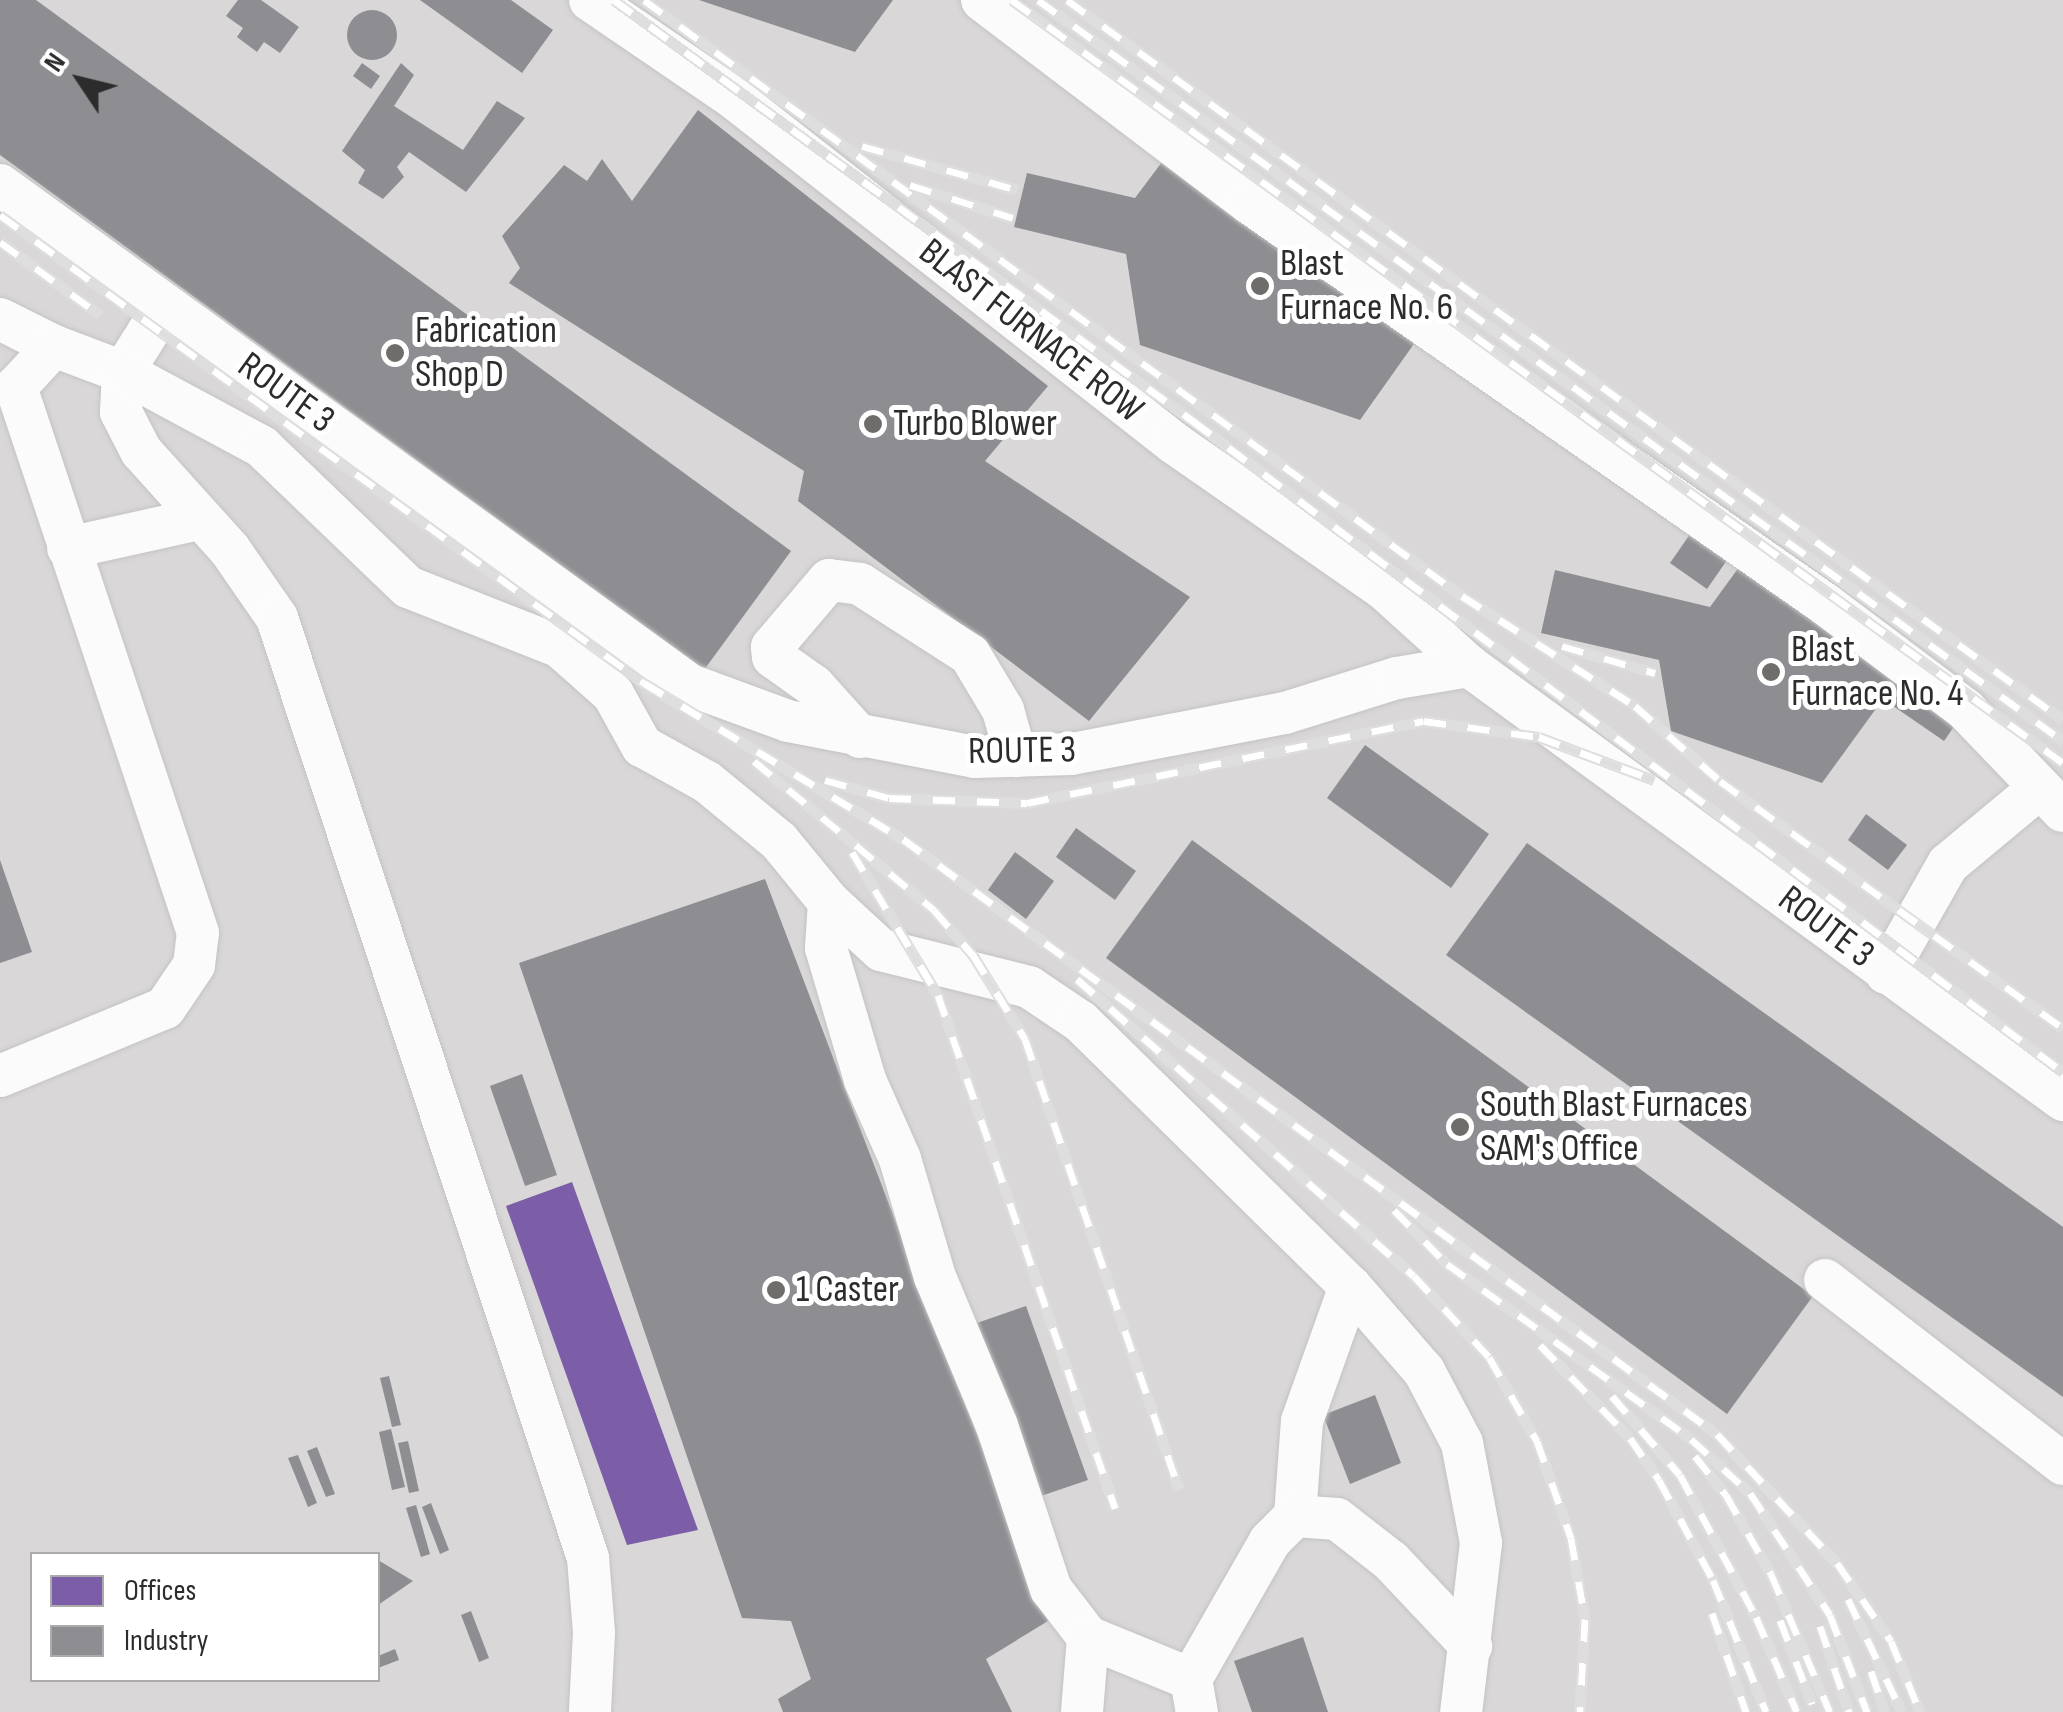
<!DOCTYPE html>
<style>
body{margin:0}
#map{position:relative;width:2063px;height:1712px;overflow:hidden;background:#eae6e2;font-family:"Sofia Sans Condensed",sans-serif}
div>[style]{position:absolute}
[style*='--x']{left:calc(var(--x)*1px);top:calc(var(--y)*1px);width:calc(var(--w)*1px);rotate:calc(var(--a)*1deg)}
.industrial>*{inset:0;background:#dad7d9}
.offices>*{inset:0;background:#7b5ea7}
.industry>*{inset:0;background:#8d8d92}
.round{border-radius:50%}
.roads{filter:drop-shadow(0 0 2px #c4c3c3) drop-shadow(0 0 2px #c4c3c3)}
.minor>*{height:42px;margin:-21px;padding:0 21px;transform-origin:21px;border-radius:21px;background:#fcfbfb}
.rail>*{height:11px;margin-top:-5.5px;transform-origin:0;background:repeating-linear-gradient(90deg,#fff 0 22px,#dfdedf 0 44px);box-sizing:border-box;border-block:2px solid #dfdedf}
.dots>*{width:28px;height:28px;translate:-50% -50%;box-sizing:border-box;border:5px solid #fff;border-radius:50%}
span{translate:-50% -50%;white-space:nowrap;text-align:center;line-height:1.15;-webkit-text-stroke:10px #fff;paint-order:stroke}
.poi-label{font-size:38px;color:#2c2c2c}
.left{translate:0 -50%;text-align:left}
.street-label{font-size:38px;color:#2c2c2c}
.legend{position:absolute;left:30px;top:1552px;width:350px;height:130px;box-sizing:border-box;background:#fff;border:2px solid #ababab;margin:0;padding:12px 18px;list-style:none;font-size:30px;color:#2c2c2c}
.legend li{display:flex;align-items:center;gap:20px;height:50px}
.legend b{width:50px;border:2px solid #ababab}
.north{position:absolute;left:30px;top:30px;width:100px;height:100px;-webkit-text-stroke:8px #fff;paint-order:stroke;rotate:305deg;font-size:28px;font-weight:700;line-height:40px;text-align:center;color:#2c2c2c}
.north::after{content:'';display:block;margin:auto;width:35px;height:45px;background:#2c2c2c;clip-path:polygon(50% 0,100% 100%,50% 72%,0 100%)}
</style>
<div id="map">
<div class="industrial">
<div style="clip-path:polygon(evenodd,0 0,2063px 0,2063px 1712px,0 1712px,0 0,32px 1554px,378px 1554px,378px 1680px,32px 1680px,32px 1554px)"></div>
</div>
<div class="offices">
<div style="clip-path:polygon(572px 1182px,698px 1530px,627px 1545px,506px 1206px)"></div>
</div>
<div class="industry">
<div style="clip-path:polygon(0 0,36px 0,791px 551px,704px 670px,0 155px)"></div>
<div style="clip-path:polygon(238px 0,261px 0,299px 27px,280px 53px,264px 42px,257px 52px,237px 37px,243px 28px,226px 16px)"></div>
<div style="clip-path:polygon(420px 0,511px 0,553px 30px,522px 73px)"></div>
<div style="clip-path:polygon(699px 0,893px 0,855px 52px)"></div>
<div class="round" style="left:347px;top:10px;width:50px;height:50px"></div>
<div style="clip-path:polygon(362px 63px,380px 76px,371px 89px,353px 76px)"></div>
<div style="clip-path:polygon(401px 63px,414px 75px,394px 106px,463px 150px,497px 101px,525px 118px,466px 192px,409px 152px,397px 167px,404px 177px,383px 199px,358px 183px,365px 170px,342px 151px)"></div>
<div style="clip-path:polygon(698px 110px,1048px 386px,985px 461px,1190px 597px,1089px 721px,798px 501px,804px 471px,509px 283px,520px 268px,502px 236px,564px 165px,587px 181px,602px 159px,632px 201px)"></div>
<div style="clip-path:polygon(1180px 138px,1433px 317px,1360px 420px,1140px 345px,1126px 254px,1014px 227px,1027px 173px,1135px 198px)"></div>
<div style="clip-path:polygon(1695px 527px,1732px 553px,1707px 589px,1670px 563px)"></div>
<div style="clip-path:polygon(1750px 552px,1960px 718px,1944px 741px,1883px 699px,1822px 783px,1671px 731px,1659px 660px,1541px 633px,1555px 570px,1710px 607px)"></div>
<div style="clip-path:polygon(1365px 745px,1489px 834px,1451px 888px,1327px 798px)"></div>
<div style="clip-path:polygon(1866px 814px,1907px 845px,1888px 870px,1848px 840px)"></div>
<div style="clip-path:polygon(1076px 828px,1136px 871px,1115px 900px,1056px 857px)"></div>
<div style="clip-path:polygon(1192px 840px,1813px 1296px,1727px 1414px,1106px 958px)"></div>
<div style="clip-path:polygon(1527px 843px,2063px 1227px,2063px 1397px,1446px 955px)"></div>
<div style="clip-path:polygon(1015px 852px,1054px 881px,1026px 919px,988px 890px)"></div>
<div style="clip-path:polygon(0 860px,32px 952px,0 963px)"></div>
<div style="clip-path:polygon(765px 879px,1048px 1621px,986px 1659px,1012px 1712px,783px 1712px,778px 1699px,811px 1679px,791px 1621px,742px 1618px,519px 963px)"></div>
<div style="clip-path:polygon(522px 1074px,557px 1175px,525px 1186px,490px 1086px)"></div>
<div style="clip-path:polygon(1026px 1306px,1088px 1480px,1038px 1497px,977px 1323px)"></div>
<div style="clip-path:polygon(389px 1376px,401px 1425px,392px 1427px,380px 1378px)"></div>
<div style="clip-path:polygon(1375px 1395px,1401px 1463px,1350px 1484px,1323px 1415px)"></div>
<div style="clip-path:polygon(391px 1429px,405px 1487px,392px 1490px,379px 1432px)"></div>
<div style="clip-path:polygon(408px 1441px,419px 1491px,409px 1493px,398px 1443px)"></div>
<div style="clip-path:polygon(317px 1447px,335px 1494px,326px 1497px,307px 1451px)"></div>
<div style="clip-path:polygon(298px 1455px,317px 1503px,308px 1507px,288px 1458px)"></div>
<div style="clip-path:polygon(431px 1503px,449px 1550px,440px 1554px,422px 1507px)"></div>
<div style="clip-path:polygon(416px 1505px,430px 1554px,421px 1557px,406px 1508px)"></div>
<div style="clip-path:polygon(378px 1560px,413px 1581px,378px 1605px)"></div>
<div style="clip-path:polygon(471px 1611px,489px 1658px,479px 1662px,461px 1615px)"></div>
<div style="clip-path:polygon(1303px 1637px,1328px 1712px,1252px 1712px,1234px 1661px)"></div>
<div style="clip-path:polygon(395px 1649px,399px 1660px,378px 1668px,378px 1656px)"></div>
</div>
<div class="roads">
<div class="minor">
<div style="--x:590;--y:0;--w:176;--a:34.3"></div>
<div style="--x:735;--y:99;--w:558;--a:38.08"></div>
<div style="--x:1174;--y:443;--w:254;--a:34.8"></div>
<div style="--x:1383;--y:588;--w:116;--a:42.2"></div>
<div style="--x:982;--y:0;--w:338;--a:37.2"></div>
<div style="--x:1251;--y:204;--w:700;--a:34.87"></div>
<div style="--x:1825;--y:604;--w:176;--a:36.9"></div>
<div style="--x:1966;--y:710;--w:140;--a:46.2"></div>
<div style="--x:0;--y:185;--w:852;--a:35.93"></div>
<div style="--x:690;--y:685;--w:104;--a:20.2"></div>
<div style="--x:788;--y:721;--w:190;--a:10.9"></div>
<div style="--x:975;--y:757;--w:97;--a:-1.8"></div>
<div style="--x:1072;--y:754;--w:217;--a:-10.9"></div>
<div style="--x:1285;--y:713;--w:117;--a:-17.4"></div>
<div style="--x:1397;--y:678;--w:73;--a:-9.5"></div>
<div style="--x:1469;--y:666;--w:736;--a:36.15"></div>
<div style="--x:165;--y:305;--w:79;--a:122.1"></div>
<div style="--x:123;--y:372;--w:40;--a:92.9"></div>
<div style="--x:121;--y:412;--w:44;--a:62.9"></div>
<div style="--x:141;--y:451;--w:133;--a:48"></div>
<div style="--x:230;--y:550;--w:83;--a:55.3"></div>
<div style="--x:277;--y:618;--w:990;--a:71.69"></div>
<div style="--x:588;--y:1558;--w:74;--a:85.4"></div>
<div style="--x:594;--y:1632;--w:80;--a:92.9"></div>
<div style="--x:0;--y:319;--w:60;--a:26.6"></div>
<div style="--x:68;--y:548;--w:134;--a:-12.5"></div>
<div style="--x:860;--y:737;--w:69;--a:-132"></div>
<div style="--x:814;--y:686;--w:50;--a:-144.7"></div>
<div style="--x:773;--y:657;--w:10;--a:-96"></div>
<div style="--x:772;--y:647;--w:88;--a:-49.6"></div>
<div style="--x:829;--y:580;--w:31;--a:7"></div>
<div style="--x:860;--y:584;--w:131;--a:32.8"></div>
<div style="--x:970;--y:655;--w:64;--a:59"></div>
<div style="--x:1003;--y:710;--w:48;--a:74.2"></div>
<div style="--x:829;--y:902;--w:71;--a:42.7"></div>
<div style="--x:881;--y:950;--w:153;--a:14"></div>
<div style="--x:1029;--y:987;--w:63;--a:33.9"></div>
<div style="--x:1081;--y:1022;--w:377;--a:44.5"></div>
<div style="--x:1350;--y:1286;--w:113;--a:49"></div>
<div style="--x:1424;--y:1371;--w:81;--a:62.2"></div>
<div style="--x:1462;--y:1443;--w:102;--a:79.2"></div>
<div style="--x:1481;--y:1543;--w:170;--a:96.7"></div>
<div style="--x:1886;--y:973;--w:125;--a:-60.4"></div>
<div style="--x:1948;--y:864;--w:116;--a:-39.7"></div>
<div style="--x:0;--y:1076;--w:178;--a:-22.4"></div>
<div style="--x:165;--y:1008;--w:52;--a:-56"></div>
<div style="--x:194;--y:965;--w:32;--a:-83"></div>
<div style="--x:198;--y:933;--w:576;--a:-108.43"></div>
<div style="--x:16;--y:387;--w:56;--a:-47.2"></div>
<div style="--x:54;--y:346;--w:74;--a:20.6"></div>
<div style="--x:123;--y:372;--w:158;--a:28.3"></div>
<div style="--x:262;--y:447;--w:202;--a:43.8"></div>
<div style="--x:408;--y:587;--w:163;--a:21.5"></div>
<div style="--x:560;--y:647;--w:71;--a:41.6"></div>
<div style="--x:613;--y:694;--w:60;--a:60.9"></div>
<div style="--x:642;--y:746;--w:74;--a:29"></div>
<div style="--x:707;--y:782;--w:93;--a:39.3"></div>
<div style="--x:779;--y:841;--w:79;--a:50.7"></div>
<div style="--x:829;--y:902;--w:46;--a:93.7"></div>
<div style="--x:826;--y:948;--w:138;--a:73.5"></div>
<div style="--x:865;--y:1080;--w:86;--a:66.1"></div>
<div style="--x:900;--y:1159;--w:123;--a:73.5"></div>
<div style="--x:935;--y:1277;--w:161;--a:67.4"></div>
<div style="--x:997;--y:1426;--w:172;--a:71.7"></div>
<div style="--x:1051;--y:1589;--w:61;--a:52.4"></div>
<div style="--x:1088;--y:1637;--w:111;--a:22.2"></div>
<div style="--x:1191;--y:1679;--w:34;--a:80"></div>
<div style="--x:1825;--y:1280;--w:301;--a:37.7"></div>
<div style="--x:1295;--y:1516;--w:95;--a:-85.8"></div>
<div style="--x:1302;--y:1421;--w:143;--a:-70.4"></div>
<div style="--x:1191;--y:1679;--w:159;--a:-60.2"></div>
<div style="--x:1270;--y:1541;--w:35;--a:-45"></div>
<div style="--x:1295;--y:1516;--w:42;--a:4.1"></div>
<div style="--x:1337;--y:1519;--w:68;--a:37.9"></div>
<div style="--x:1391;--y:1561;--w:117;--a:46.7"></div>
<div style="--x:1082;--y:1712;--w:75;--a:-85.4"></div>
</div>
</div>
<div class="rail">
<div style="--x:614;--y:0;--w:716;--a:36.02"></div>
<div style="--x:1193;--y:421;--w:1087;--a:36.81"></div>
<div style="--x:644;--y:0;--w:1012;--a:36.08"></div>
<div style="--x:1462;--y:596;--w:205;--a:32.4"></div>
<div style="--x:1635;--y:706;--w:113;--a:41.4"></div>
<div style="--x:1720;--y:781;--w:423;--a:35.8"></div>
<div style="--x:1012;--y:0;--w:1299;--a:35.98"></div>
<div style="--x:1038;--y:0;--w:1265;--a:35.86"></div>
<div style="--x:1067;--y:0;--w:1229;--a:35.86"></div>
<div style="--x:862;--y:146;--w:161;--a:15.8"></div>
<div style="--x:910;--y:185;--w:108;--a:17.8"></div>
<div style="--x:0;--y:215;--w:796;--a:36.01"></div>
<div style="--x:644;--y:683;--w:302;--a:31.1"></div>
<div style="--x:903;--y:839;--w:1008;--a:36.17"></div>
<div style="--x:1717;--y:1434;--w:176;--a:47.1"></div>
<div style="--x:1837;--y:1563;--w:95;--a:55.3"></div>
<div style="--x:1891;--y:1641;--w:77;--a:67.8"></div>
<div style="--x:0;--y:242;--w:124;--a:36.1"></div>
<div style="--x:1562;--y:646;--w:97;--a:16.2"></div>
<div style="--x:754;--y:761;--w:234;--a:39.6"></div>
<div style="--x:934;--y:910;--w:60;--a:49.1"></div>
<div style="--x:973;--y:955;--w:99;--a:58.2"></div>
<div style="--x:1025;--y:1039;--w:476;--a:71.1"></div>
<div style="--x:825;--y:780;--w:66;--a:15.7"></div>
<div style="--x:889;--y:798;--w:138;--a:2.1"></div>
<div style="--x:1027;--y:803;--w:405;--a:-11.7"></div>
<div style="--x:1424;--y:721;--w:116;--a:7.9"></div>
<div style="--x:1539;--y:737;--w:123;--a:20.5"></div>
<div style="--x:852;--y:852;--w:167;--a:59"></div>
<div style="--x:938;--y:995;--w:543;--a:70.96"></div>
<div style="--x:1077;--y:979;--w:449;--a:41.4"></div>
<div style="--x:1414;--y:1276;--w:110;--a:47.2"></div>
<div style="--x:1489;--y:1357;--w:97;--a:60.3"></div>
<div style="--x:1537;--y:1441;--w:103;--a:70.7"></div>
<div style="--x:1571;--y:1538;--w:82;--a:80.2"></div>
<div style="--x:1585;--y:1619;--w:93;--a:93.1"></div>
<div style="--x:1394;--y:1210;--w:76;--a:45.5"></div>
<div style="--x:1447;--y:1264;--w:300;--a:35.6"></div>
<div style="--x:1691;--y:1439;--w:80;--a:42.5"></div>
<div style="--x:1750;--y:1493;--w:146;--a:56.7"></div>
<div style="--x:1830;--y:1615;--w:104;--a:69.1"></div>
<div style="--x:1540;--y:1345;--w:129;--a:45.9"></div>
<div style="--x:1630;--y:1438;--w:51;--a:55.4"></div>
<div style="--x:1659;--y:1480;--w:114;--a:61.6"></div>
<div style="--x:1713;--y:1580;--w:142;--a:68.1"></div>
<div style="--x:1612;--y:1396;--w:104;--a:49.3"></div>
<div style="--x:1680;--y:1475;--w:161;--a:61.8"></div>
<div style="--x:1756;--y:1617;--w:103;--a:66.7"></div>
<div style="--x:1695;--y:1456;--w:50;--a:51.5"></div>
<div style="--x:1726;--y:1495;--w:91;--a:60.3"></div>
<div style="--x:1771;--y:1574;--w:150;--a:66.9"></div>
<div style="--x:1848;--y:1599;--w:125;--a:64.5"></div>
<div style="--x:1712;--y:1613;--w:105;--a:71"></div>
<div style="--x:1780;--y:1620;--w:90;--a:69.1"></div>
<div style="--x:1820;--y:1626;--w:91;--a:71.4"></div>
<div style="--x:1871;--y:1671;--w:43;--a:71.1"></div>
</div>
<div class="dots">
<div style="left:1260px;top:286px;background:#6e6d6c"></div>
<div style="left:395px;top:353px;background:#6e6d6c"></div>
<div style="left:873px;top:424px;background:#6e6d6c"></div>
<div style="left:1771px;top:672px;background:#6e6d6c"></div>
<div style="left:1460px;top:1127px;background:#6e6d6c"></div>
<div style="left:776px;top:1290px;background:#6e6d6c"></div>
</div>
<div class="poi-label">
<span class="left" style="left:1280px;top:286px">Blast<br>Furnace No. 6</span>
<span class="left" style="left:415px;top:353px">Fabrication<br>Shop D</span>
<span class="left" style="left:893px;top:424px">Turbo Blower</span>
<span class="left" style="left:1791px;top:672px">Blast<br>Furnace No. 4</span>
<span class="left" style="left:1480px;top:1127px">South Blast Furnaces<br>SAM's Office</span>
<span class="left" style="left:796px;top:1290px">1 Caster</span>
</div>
<div class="street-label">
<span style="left:1031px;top:331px;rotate:38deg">BLAST FURNACE ROW</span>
<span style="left:286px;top:393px;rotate:36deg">ROUTE 3</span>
<span style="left:1022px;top:751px;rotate:-1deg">ROUTE 3</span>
<span style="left:1826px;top:927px;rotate:37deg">ROUTE 3</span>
</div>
<ul class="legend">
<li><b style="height:28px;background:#7b5ea7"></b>Offices</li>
<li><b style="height:28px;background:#8d8d92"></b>Industry</li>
</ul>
<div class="north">N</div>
</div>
